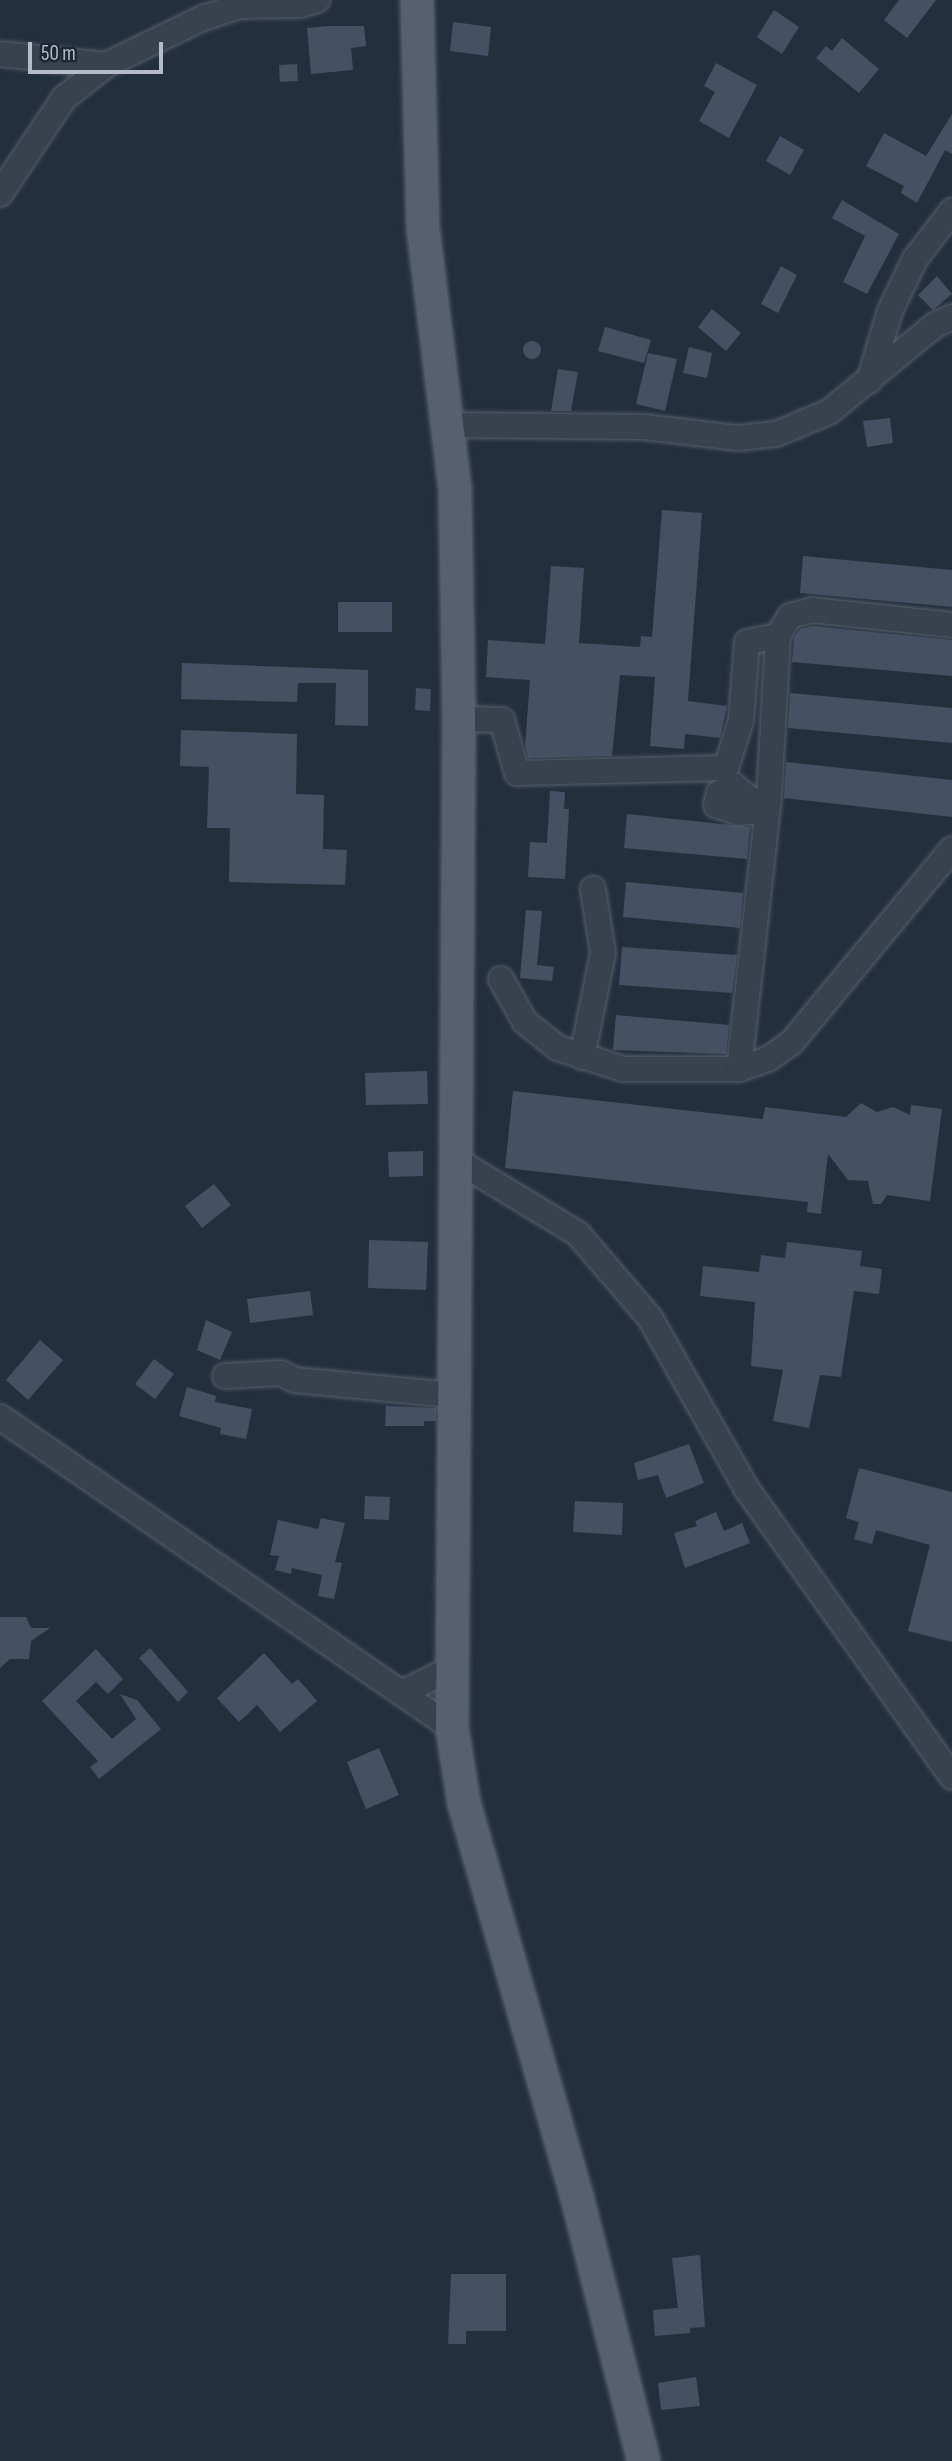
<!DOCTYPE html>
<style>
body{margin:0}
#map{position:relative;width:952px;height:2461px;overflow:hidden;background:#242f3e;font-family:"Sofia Sans Condensed",sans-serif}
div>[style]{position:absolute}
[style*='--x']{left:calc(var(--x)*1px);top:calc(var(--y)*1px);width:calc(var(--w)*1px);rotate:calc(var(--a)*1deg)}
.building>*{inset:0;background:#455162}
.round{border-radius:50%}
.roads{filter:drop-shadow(0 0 2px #565f6c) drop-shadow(0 0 2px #565f6c)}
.minor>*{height:24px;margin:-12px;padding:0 12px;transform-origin:12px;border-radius:12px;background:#38414e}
.major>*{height:32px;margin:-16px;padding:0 16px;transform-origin:16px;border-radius:16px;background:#56606e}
span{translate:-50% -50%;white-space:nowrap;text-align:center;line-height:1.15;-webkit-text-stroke:7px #1d2633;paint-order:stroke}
.scale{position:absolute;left:28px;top:42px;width:135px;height:32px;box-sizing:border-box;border:4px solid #b4bcc9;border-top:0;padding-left:9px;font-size:21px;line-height:24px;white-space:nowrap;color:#b4bcc9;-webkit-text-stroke:5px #1d2633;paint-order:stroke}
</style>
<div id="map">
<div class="building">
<div style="clip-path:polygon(899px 0,936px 0,907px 38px,884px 20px)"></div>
<div style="clip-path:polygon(774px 10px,799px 27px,782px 54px,757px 37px)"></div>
<div style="clip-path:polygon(453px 22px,491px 27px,488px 56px,450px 51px)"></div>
<div style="clip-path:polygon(329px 26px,364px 26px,366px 46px,351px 48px,353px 70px,311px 74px,307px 28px)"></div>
<div style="clip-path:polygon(842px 38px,879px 69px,859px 93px,816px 58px,826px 46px,832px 51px)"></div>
<div style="clip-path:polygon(716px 63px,757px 85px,729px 138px,699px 121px,715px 92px,704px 86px)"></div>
<div style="clip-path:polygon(297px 64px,298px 81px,280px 82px,279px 65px)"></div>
<div style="clip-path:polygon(952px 114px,952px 154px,945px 150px,917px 203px,901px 193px,904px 186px,866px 166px,884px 133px,926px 156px)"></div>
<div style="clip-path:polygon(780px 136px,804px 150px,790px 175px,766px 161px)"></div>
<div style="clip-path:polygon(842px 200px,899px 234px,867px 294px,843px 282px,865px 236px,832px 218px)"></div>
<div style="clip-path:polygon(781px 266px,797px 275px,778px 313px,761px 304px)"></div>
<div style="clip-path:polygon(937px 276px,952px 294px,933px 310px,918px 295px)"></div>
<div style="clip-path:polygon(712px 309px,741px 333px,726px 351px,698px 327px)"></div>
<div style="clip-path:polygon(605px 327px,651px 340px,644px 363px,598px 351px)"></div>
<div class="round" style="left:523px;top:341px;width:18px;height:18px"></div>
<div style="clip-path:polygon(689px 347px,712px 353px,707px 378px,683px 373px)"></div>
<div style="clip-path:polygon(648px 353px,677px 359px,665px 411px,636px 404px)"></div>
<div style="clip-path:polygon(558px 369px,578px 372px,571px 411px,551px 411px)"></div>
<div style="clip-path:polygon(890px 418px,893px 443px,867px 447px,863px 421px)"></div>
<div style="clip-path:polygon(662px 510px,702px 513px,688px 701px,727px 706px,720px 738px,685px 734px,684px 749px,650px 746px,655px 677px,620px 675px,612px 756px,528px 758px,525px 746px,530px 680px,486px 677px,488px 640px,545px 644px,551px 566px,584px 568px,579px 643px,640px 647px,641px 636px,652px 637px)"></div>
<div style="clip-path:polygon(803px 556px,952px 570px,952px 607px,800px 593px)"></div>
<div style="clip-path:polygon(338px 602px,392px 602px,392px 632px,338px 632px)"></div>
<div style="clip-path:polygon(812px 626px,952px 640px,952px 676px,792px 662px,794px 638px,800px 629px)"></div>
<div style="clip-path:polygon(182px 663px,368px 670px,368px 726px,335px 725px,336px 683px,298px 683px,297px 702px,181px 699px)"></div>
<div style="clip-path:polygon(416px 688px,431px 689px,430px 711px,415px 710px)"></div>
<div style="clip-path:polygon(790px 693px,952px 708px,952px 743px,788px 728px)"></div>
<div style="clip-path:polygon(181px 730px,297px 734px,296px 794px,324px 795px,323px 849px,347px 850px,345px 885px,229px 882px,230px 828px,207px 828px,209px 767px,180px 766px)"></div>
<div style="clip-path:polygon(786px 762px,952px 780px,952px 817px,784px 798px)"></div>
<div style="clip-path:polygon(550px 791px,565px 792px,564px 809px,569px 809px,565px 879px,528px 877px,530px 842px,547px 843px)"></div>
<div style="clip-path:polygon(627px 814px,750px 827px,747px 859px,624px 848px)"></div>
<div style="clip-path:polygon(626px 882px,743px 893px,740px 928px,623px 917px)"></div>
<div style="clip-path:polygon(526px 910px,542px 911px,537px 965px,554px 967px,552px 981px,520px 978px)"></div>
<div style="clip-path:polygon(622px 947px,737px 955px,732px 993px,619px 985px)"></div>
<div style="clip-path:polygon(616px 1015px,729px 1025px,726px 1054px,613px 1050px)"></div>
<div style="clip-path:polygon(427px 1071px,428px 1104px,366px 1105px,365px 1073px)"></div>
<div style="clip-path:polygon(513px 1091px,763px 1119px,765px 1107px,846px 1117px,861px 1103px,877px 1112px,893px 1107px,910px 1115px,911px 1105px,942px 1109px,930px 1201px,887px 1195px,881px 1204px,873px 1204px,868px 1181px,848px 1180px,828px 1154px,821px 1214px,807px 1212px,808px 1202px,505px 1168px)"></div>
<div style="clip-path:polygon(423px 1151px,423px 1176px,389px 1177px,388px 1152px)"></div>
<div style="clip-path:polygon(214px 1184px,231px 1205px,202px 1228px,185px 1206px)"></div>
<div style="clip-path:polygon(369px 1240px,428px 1242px,426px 1290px,368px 1288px)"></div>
<div style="clip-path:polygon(787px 1242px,862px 1251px,860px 1266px,882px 1269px,879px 1294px,854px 1291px,841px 1377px,820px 1375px,809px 1428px,773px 1421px,783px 1370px,751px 1366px,755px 1302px,700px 1296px,703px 1266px,759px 1272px,761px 1255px,785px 1258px)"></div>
<div style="clip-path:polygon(310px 1291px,313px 1315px,250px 1323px,247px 1299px)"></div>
<div style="clip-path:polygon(206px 1320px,232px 1332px,220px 1360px,197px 1350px)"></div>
<div style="clip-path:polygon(40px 1340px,63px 1360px,28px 1400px,6px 1380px)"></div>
<div style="clip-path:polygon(154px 1359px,174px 1374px,155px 1399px,135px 1384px)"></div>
<div style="clip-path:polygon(187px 1387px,216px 1396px,215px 1402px,252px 1409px,246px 1439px,220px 1434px,221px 1428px,179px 1416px)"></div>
<div style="clip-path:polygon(386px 1406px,436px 1408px,436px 1421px,424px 1421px,424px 1426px,385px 1426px)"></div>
<div style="clip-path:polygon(689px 1444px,704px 1483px,666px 1498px,658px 1475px,638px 1480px,634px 1463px)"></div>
<div style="clip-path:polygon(859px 1468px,952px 1492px,952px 1642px,908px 1631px,930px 1545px,876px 1530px,872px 1544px,854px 1539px,859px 1522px,846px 1518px)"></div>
<div style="clip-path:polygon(365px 1496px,390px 1497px,389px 1520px,364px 1519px)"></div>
<div style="clip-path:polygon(575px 1501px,623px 1503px,622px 1535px,573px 1532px)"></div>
<div style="clip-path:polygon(716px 1512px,724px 1531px,742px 1523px,750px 1543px,685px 1568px,674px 1533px,697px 1526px,695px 1521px)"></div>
<div style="clip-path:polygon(321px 1518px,345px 1523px,335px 1562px,342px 1563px,334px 1599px,318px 1596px,322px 1575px,292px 1568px,291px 1574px,275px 1570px,279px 1556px,270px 1555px,278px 1520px,318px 1529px)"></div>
<div style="clip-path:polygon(0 1617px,26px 1617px,31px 1628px,50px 1628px,31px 1641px,29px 1659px,10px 1659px,0 1668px)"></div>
<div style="clip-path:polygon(150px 1648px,188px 1692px,178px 1702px,139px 1658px)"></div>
<div style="clip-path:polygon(96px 1649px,123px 1679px,108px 1694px,96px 1682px,76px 1701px,112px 1739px,136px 1719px,120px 1694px,137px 1700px,161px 1729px,99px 1779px,90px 1767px,98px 1761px,42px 1701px)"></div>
<div style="clip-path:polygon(264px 1653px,292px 1684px,298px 1679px,317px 1701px,280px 1732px,257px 1705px,239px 1722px,217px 1698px)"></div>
<div style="clip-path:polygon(379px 1748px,399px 1795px,366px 1809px,347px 1762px)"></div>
<div style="clip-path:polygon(700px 2255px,705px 2327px,690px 2328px,690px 2333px,655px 2336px,653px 2310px,678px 2308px,672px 2258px)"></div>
<div style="clip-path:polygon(451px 2274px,506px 2274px,506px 2331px,466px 2331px,466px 2344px,448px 2344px)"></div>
<div style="clip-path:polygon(696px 2377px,700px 2406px,661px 2410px,658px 2383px)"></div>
</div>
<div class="roads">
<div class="minor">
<div style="--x:0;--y:54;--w:107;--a:5.9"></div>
<div style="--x:0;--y:194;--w:115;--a:-56.3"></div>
<div style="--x:64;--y:98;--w:53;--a:-38.2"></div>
<div style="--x:106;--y:65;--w:108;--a:-25.9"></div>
<div style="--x:203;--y:18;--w:39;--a:-18"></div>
<div style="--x:240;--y:6;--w:60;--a:-1"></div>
<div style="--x:300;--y:5;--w:18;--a:-16"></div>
<div style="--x:869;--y:381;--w:73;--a:-73.3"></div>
<div style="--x:890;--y:311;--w:58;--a:-64.3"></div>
<div style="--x:915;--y:259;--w:61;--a:-52.4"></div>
<div style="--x:450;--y:425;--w:194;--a:0.6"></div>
<div style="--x:644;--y:427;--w:95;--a:6.7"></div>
<div style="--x:738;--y:438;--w:38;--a:-6"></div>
<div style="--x:776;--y:434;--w:57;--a:-22.5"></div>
<div style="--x:829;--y:412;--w:137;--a:-39.4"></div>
<div style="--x:935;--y:325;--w:19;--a:-25"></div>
<div style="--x:459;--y:719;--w:43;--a:1.3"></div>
<div style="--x:502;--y:720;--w:55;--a:74.2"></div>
<div style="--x:517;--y:773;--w:209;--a:-1.4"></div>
<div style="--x:726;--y:768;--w:50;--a:-72.6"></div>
<div style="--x:741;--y:720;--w:78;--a:-85.6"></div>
<div style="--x:747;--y:642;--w:32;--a:-11"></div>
<div style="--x:734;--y:786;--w:40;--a:39"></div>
<div style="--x:765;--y:811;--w:26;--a:176"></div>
<div style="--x:739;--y:813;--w:24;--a:-161"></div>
<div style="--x:716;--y:805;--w:12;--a:-76"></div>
<div style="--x:719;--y:793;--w:17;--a:-25"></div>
<div style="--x:501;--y:979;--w:49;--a:60.8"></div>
<div style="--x:525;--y:1022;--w:42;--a:38.2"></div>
<div style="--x:558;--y:1048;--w:68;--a:17.9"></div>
<div style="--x:623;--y:1069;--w:116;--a:0"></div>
<div style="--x:739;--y:1069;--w:274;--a:-83.7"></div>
<div style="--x:769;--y:797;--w:161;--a:-86.8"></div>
<div style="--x:778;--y:636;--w:23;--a:-59"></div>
<div style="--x:790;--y:616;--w:23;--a:-15"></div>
<div style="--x:812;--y:610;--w:141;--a:6.1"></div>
<div style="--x:582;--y:1057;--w:106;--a:-78.6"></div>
<div style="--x:603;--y:953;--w:65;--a:-98.9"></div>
<div style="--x:739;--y:1069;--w:31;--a:-19"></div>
<div style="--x:768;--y:1059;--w:28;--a:-35"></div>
<div style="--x:791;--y:1043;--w:252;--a:-50.3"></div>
<div style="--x:456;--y:1160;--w:143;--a:31.2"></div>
<div style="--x:578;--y:1234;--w:111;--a:49.4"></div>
<div style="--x:650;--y:1318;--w:195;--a:60.5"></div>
<div style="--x:746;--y:1488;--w:355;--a:54.5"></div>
<div style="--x:225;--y:1376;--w:56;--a:-3.1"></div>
<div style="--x:281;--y:1373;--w:16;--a:27"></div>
<div style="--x:295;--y:1380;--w:157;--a:5.5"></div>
<div style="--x:0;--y:1417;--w:549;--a:34.53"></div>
<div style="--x:404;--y:1692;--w:51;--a:-26.6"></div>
</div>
<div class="major">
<div style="--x:417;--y:0;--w:228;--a:88.5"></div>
<div style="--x:423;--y:228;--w:263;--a:83"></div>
<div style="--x:455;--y:489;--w:230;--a:89"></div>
<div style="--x:459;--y:719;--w:1009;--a:90.4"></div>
<div style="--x:452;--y:1728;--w:76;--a:80.9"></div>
<div style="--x:464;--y:1803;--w:410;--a:74"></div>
<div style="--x:577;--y:2197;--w:272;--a:75.8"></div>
</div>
</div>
<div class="scale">50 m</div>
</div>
